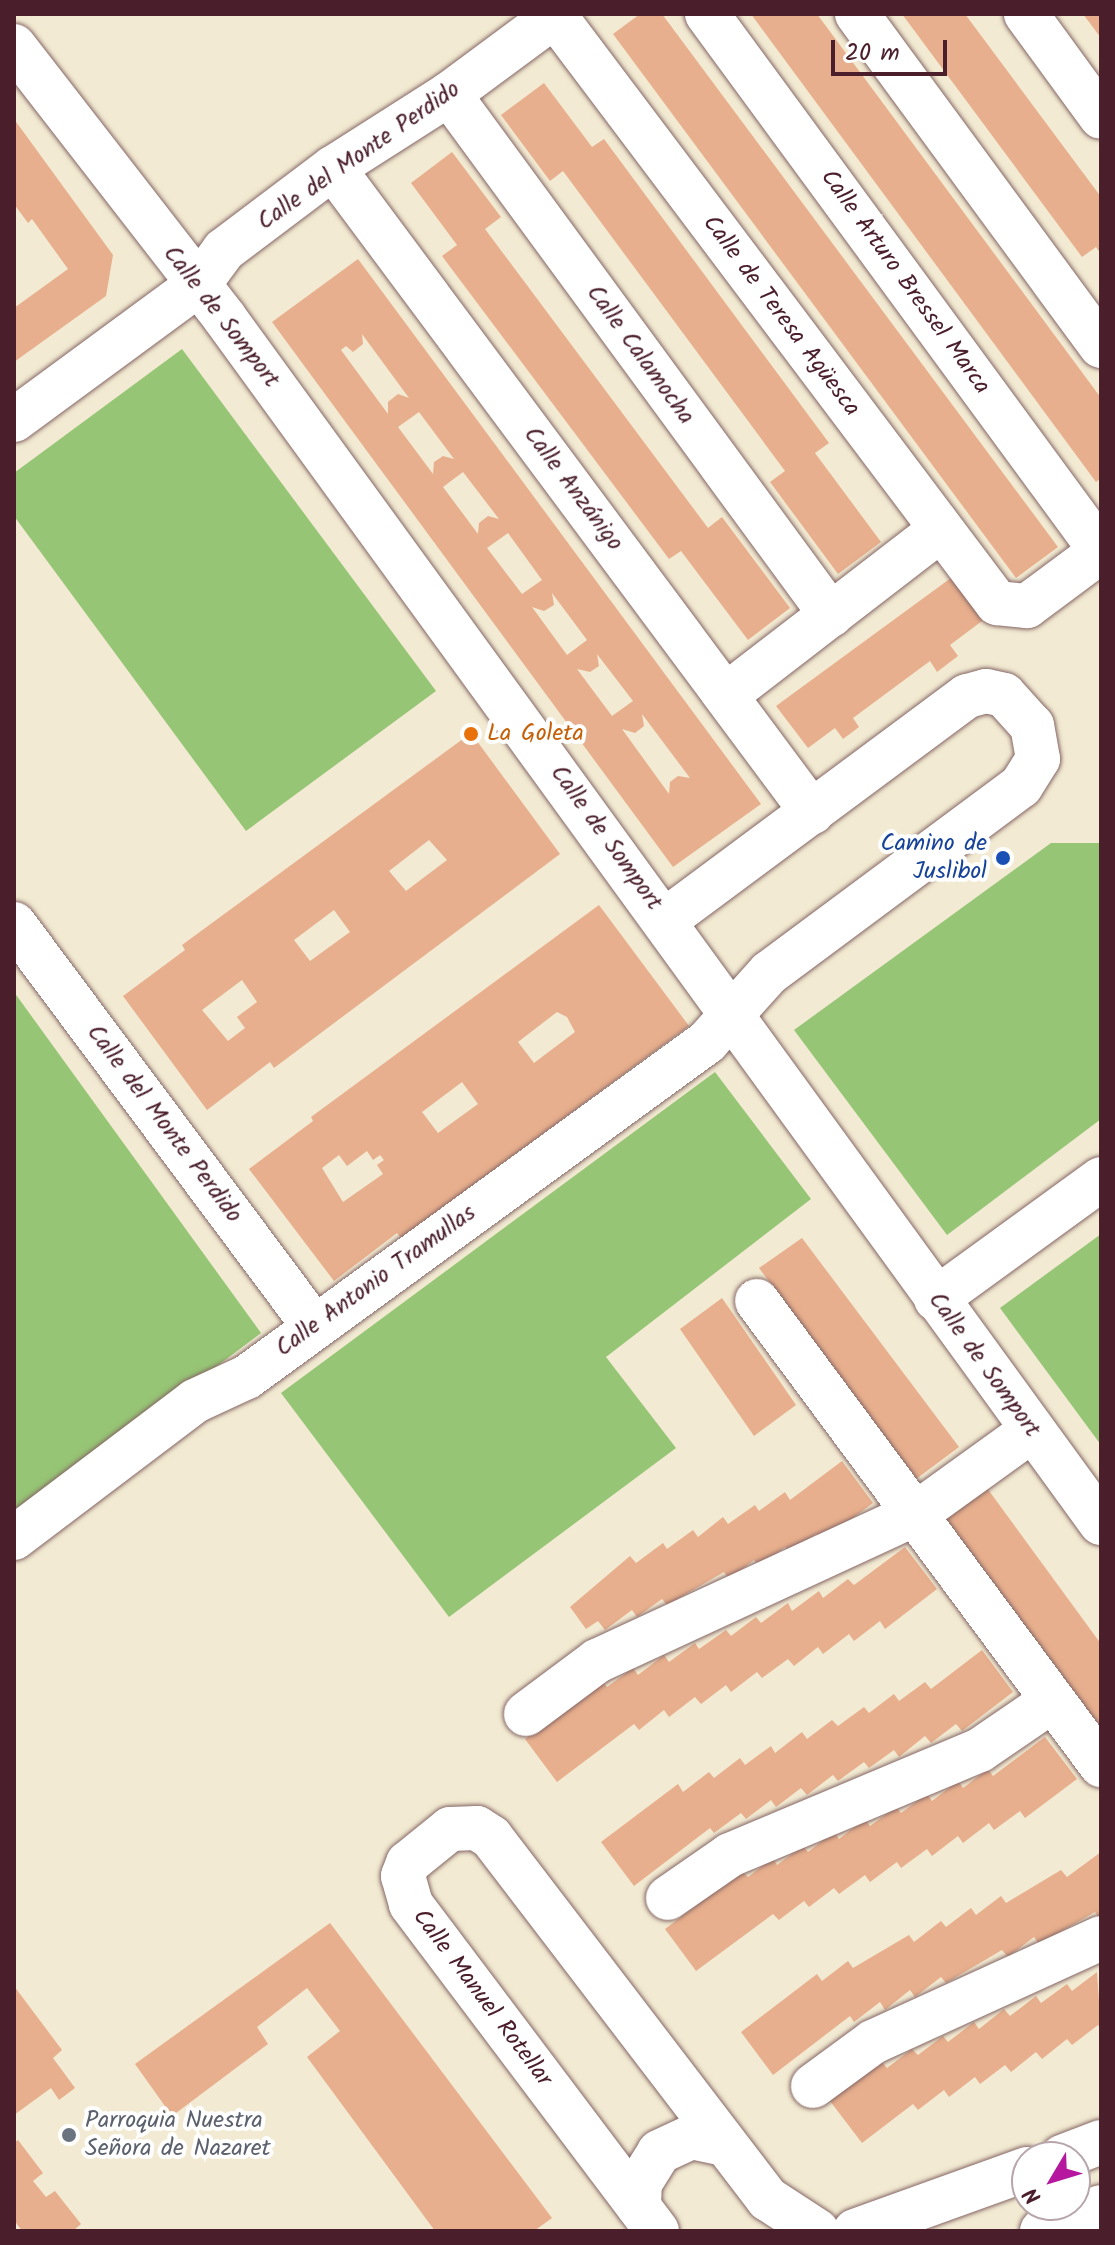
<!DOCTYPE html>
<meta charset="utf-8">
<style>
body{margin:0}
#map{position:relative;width:1115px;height:2245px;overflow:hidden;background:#f2ead2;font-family:Kalam,sans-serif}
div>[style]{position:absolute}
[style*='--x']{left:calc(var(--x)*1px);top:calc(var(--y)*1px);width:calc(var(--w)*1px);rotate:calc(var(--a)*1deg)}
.green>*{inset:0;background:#96c575}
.building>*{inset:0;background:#e7af8d}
.roads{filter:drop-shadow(0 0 2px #856665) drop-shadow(0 0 2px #856665)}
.minor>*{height:44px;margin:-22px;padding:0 22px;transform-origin:22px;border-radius:22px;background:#fff}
.major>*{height:44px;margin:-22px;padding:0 22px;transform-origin:22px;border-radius:22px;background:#fff}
.dots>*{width:22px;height:22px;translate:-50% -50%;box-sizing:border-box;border:4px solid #fff;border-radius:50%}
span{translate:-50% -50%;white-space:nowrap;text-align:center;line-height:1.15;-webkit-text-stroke:8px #fff;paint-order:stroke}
.street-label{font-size:24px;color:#4a1f2b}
.food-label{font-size:24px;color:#c56008}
.left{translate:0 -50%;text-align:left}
.transit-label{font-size:24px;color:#164399}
.right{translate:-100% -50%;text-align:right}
.worship-label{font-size:24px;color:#5b616d}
.frame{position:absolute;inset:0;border:16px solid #4a1f2b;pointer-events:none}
.north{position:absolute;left:1011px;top:2141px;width:80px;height:80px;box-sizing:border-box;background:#fff;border:2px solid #b7a5aa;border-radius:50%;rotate:232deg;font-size:22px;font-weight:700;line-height:32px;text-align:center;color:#4a1f2b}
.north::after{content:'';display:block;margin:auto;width:28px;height:36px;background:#b5179e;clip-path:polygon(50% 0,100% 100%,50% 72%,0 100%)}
.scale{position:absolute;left:831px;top:40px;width:116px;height:36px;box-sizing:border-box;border:4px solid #4a1f2b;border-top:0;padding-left:10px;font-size:24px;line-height:28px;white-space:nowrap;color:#4a1f2b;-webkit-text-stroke:6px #fff;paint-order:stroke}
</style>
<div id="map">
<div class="green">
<div style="clip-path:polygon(182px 349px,436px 691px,246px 831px,14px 516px,14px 473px)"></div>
<div style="clip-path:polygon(1051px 843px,1101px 843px,1101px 1119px,947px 1235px,794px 1030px)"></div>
<div style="clip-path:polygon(14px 992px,261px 1333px,14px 1519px)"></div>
<div style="clip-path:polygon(715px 1072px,811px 1199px,606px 1357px,676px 1448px,449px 1617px,281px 1393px)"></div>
<div style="clip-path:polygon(1101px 1234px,1101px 1445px,1000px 1308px)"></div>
</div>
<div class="building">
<div style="clip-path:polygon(640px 14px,662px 14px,1058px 547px,1016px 578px,613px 34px)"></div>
<div style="clip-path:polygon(751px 14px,817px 14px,1101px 398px,1101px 478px,1096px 482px)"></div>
<div style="clip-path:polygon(902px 14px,965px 14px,1101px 197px,1101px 254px,1096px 247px,1082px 257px)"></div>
<div style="clip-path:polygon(1083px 14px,1101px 14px,1101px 38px)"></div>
<div style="clip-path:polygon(544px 83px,592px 147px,604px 139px,829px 443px,815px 453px,881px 542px,838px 574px,770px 482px,785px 471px,563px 171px,550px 181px,501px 115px)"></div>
<div style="clip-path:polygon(14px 119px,113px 255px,106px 296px,14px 362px,14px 308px,68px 269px,32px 219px,28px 223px,14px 204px)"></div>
<div style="clip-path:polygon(452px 152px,501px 217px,485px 229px,708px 528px,722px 517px,790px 608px,748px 640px,681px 551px,669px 559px,442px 256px,457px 245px,411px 183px)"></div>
<div style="clip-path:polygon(evenodd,358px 259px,761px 804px,673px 867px,272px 322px,358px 259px,362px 334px,409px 398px,398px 394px,388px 402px,388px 414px,341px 350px,346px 346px,353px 352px,363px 344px,362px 334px,358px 259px,419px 412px,454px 459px,443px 456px,434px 462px,433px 474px,398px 427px,419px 412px,358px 259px,463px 472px,499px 519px,488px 516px,479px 523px,478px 534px,443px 487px,463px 472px,358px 259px,508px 533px,542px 580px,522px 594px,487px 548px,508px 533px,358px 259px,552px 593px,587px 640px,567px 655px,532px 607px,544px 611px,554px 605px,552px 593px,358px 259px,597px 654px,633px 701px,612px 716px,577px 669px,590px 672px,599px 666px,597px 654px,358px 259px,642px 714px,690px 778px,678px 776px,670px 782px,669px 794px,622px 729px,635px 733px,644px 726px,642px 714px)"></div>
<div style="clip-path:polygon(955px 575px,986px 618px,950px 645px,958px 656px,937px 672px,930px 661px,853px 718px,859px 727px,843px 739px,835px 728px,808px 748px,776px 706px)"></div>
<div style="clip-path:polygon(evenodd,471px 733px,560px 854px,274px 1068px,270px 1062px,207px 1110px,123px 996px,185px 950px,182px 945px,471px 733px,429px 840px,447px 860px,406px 891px,389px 871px,429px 840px,471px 733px,334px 910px,350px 932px,310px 961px,294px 940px,334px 910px,471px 733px,242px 980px,257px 1002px,237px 1017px,245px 1028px,228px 1041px,202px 1010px,242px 980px)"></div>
<div style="clip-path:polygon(evenodd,599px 905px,689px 1026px,401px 1238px,397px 1233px,334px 1281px,249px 1169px,313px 1121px,311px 1117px,599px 905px,557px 1012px,567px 1017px,575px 1032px,534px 1063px,518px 1042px,557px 1012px,599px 905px,462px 1082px,478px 1104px,438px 1133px,422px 1112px,462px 1082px,599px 905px,367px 1151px,373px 1160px,380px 1155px,384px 1160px,377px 1165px,383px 1174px,343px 1202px,322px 1168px,339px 1155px,347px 1166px,367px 1151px)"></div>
<div style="clip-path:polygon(802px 1238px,959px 1447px,916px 1479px,759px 1268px)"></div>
<div style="clip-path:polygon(722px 1298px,796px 1405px,754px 1436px,680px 1329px)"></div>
<div style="clip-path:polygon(842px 1461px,873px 1503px,822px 1541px,816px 1534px,790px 1553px,785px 1547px,759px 1566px,754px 1560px,729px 1579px,724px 1572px,667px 1605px,662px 1599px,637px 1617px,632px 1610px,605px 1630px,598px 1621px,586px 1629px,570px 1607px,630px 1556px,636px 1563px,663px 1543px,667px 1549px,693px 1530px,698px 1537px,723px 1517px,728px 1524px,755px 1505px,759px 1511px,785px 1492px,790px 1500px)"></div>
<div style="clip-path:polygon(987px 1488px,1101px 1644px,1101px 1730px,946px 1519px)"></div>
<div style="clip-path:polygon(905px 1547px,937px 1589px,885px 1629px,880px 1621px,854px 1641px,849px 1634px,823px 1654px,818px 1647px,794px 1666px,788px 1659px,762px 1678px,757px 1672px,731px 1692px,726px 1685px,701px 1704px,695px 1697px,669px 1717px,664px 1710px,639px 1730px,634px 1724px,557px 1782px,525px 1739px,602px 1681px,607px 1687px,633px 1668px,638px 1675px,664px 1655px,669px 1662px,695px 1643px,699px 1649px,726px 1630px,731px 1636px,756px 1617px,761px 1623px,788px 1603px,792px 1611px,819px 1591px,823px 1598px,848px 1579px,854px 1585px)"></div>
<div style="clip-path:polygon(982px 1650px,1013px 1692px,962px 1731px,956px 1724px,931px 1743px,925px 1736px,899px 1757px,894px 1750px,869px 1768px,864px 1762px,838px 1781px,833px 1775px,807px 1795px,801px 1788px,776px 1807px,771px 1800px,746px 1819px,741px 1813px,714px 1833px,710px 1828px,634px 1886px,601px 1842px,678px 1784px,683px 1792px,709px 1772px,714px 1778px,740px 1758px,745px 1765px,771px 1746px,775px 1753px,802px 1732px,807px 1739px,832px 1720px,838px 1726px,864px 1707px,869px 1713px,894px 1694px,899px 1701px,925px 1682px,931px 1689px)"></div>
<div style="clip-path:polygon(1045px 1737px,1077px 1779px,1025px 1818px,1020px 1811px,994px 1830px,989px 1823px,963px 1843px,958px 1836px,932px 1856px,927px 1849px,901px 1868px,897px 1862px,870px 1882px,865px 1875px,839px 1894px,834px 1888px,809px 1907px,804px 1901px,779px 1920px,773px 1914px,696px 1971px,665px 1929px,742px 1871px,748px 1877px,773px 1858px,777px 1865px,803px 1846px,808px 1852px,834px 1832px,839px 1839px,865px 1819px,870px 1826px,896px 1807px,901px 1813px,927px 1794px,932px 1801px,958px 1781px,963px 1788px,988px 1769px,993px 1776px)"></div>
<div style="clip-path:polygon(1101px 1852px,1101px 1920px,1095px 1912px,1039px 1944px,1034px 1937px,1008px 1957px,1002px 1950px,946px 1983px,941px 1977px,915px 1997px,910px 1990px,885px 2010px,880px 2002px,854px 2022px,850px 2016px,773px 2075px,741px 2032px,817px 1974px,822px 1981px,848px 1961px,853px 1968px,909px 1935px,914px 1942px,941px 1921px,946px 1927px,971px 1908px,976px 1915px,1001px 1896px,1006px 1903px,1061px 1870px,1067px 1877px)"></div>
<div style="clip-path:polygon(330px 1923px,552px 2218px,534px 2231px,435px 2231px,307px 2057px,340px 2031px,307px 1988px,257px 2027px,268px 2044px,172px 2116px,135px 2064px)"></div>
<div style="clip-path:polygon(1097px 1972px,1101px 2029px,1098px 2025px,1072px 2045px,1067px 2039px,1042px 2059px,1036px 2052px,1011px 2072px,1005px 2065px,980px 2084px,975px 2077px,949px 2097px,944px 2090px,918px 2110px,913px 2104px,862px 2143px,830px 2101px,882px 2062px,887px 2068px,912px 2049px,918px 2055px,943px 2036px,948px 2042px,974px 2022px,979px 2029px,1004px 2009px,1010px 2016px,1036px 1996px,1041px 2003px,1067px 1984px,1072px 1991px)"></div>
<div style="clip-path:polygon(14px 1986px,62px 2050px,53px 2058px,75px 2088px,59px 2100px,51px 2088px,14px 2115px)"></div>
<div style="clip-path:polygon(18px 2140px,43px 2173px,33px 2181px,46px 2197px,55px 2191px,81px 2224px,73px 2231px,22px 2231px,14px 2220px,14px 2143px)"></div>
</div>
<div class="roads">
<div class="minor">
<div style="--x:707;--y:14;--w:666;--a:53.73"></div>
<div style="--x:857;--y:14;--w:412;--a:53.7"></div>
<div style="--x:1026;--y:14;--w:127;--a:53.9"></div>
<div style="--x:555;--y:16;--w:735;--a:53.02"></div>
<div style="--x:997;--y:603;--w:30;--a:6"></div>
<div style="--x:1027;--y:606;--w:92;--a:-36.6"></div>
<div style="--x:14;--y:46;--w:343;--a:52.2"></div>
<div style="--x:224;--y:317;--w:1491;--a:53.98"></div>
<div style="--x:449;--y:94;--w:646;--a:53.75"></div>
<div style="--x:333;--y:168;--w:803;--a:53.36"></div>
<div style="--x:14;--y:420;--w:230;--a:-36.3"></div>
<div style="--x:199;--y:284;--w:42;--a:-53.7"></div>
<div style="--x:224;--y:250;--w:136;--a:-37"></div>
<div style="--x:333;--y:168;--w:138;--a:-32.5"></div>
<div style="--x:449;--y:94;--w:134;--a:-36.5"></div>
<div style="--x:726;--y:695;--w:270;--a:-37.6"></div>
<div style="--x:14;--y:924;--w:500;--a:53.29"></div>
<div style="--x:936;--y:1299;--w:204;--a:-36"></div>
<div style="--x:757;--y:1301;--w:578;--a:53.45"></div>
<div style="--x:14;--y:1538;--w:227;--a:-37.1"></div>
<div style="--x:195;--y:1401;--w:57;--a:-24.8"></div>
<div style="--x:247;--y:1377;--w:569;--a:-36.06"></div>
<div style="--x:707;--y:1042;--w:93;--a:-48.1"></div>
<div style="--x:769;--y:973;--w:314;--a:-36.6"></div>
<div style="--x:1021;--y:786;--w:32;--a:-58"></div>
<div style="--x:1038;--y:759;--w:34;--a:-100"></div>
<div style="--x:1032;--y:726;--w:42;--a:-132.1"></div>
<div style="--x:1004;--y:695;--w:18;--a:-167"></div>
<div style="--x:986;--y:691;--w:20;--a:165"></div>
<div style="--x:967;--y:696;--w:376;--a:143.4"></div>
<div style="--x:526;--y:1714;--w:89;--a:-36.7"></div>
<div style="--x:597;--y:1661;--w:353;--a:-24.8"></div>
<div style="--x:917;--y:1513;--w:142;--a:-35.8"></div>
<div style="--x:668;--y:1898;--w:75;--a:-34.7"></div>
<div style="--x:730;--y:1855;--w:271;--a:-22.8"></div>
<div style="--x:980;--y:1750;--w:88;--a:-34.4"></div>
<div style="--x:813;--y:2086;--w:74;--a:-36.3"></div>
<div style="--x:873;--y:2042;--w:251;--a:-24.5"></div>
<div style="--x:639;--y:2207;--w:24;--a:-88"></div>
<div style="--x:640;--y:2183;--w:36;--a:-58"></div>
<div style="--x:659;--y:2152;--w:35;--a:-25"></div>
<div style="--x:691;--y:2137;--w:34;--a:12"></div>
<div style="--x:657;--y:2231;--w:409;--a:-127"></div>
<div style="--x:411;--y:1904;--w:29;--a:-106"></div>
<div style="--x:403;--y:1876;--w:14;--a:-69"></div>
<div style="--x:408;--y:1863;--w:54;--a:-39"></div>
<div style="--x:450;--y:1829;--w:27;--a:-2"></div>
<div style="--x:477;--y:1828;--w:17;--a:33"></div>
<div style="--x:491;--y:1837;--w:456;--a:52.6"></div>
<div style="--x:768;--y:2199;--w:59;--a:33.1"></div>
</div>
<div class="major">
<div style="--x:1062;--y:2157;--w:42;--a:-21"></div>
<div style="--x:855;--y:2231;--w:183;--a:-19.8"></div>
<div style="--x:1042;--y:2231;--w:64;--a:-22.1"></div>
</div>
</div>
<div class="dots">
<div style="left:471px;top:734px;background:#e8710a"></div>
<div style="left:1003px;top:858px;background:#1a4fb4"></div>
<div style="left:69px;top:2135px;background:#6b7280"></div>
</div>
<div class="street-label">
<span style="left:359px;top:156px;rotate:-35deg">Calle del Monte Perdido</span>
<span style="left:905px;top:282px;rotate:54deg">Calle Arturo Bressel Marca</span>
<span style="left:781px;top:316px;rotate:53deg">Calle de Teresa Agüesca</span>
<span style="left:221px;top:317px;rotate:52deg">Calle de Somport</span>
<span style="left:640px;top:355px;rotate:54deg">Calle Calamocha</span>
<span style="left:573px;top:489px;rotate:53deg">Calle Anzánigo</span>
<span style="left:606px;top:838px;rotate:54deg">Calle de Somport</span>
<span style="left:164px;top:1124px;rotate:53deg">Calle del Monte Perdido</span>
<span style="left:376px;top:1281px;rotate:-36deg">Calle Antonio Tramullas</span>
<span style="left:984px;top:1365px;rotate:54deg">Calle de Somport</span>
<span style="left:482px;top:1998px;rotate:53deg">Calle Manuel Rotellar</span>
</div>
<div class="food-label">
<span class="left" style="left:487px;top:734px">La Goleta</span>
</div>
<div class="transit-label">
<span class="right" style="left:987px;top:858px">Camino de<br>Juslibol</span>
</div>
<div class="worship-label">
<span class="left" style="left:85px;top:2135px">Parroquia Nuestra<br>Señora de Nazaret</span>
</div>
<div class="frame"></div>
<div class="north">N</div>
<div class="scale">20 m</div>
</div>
